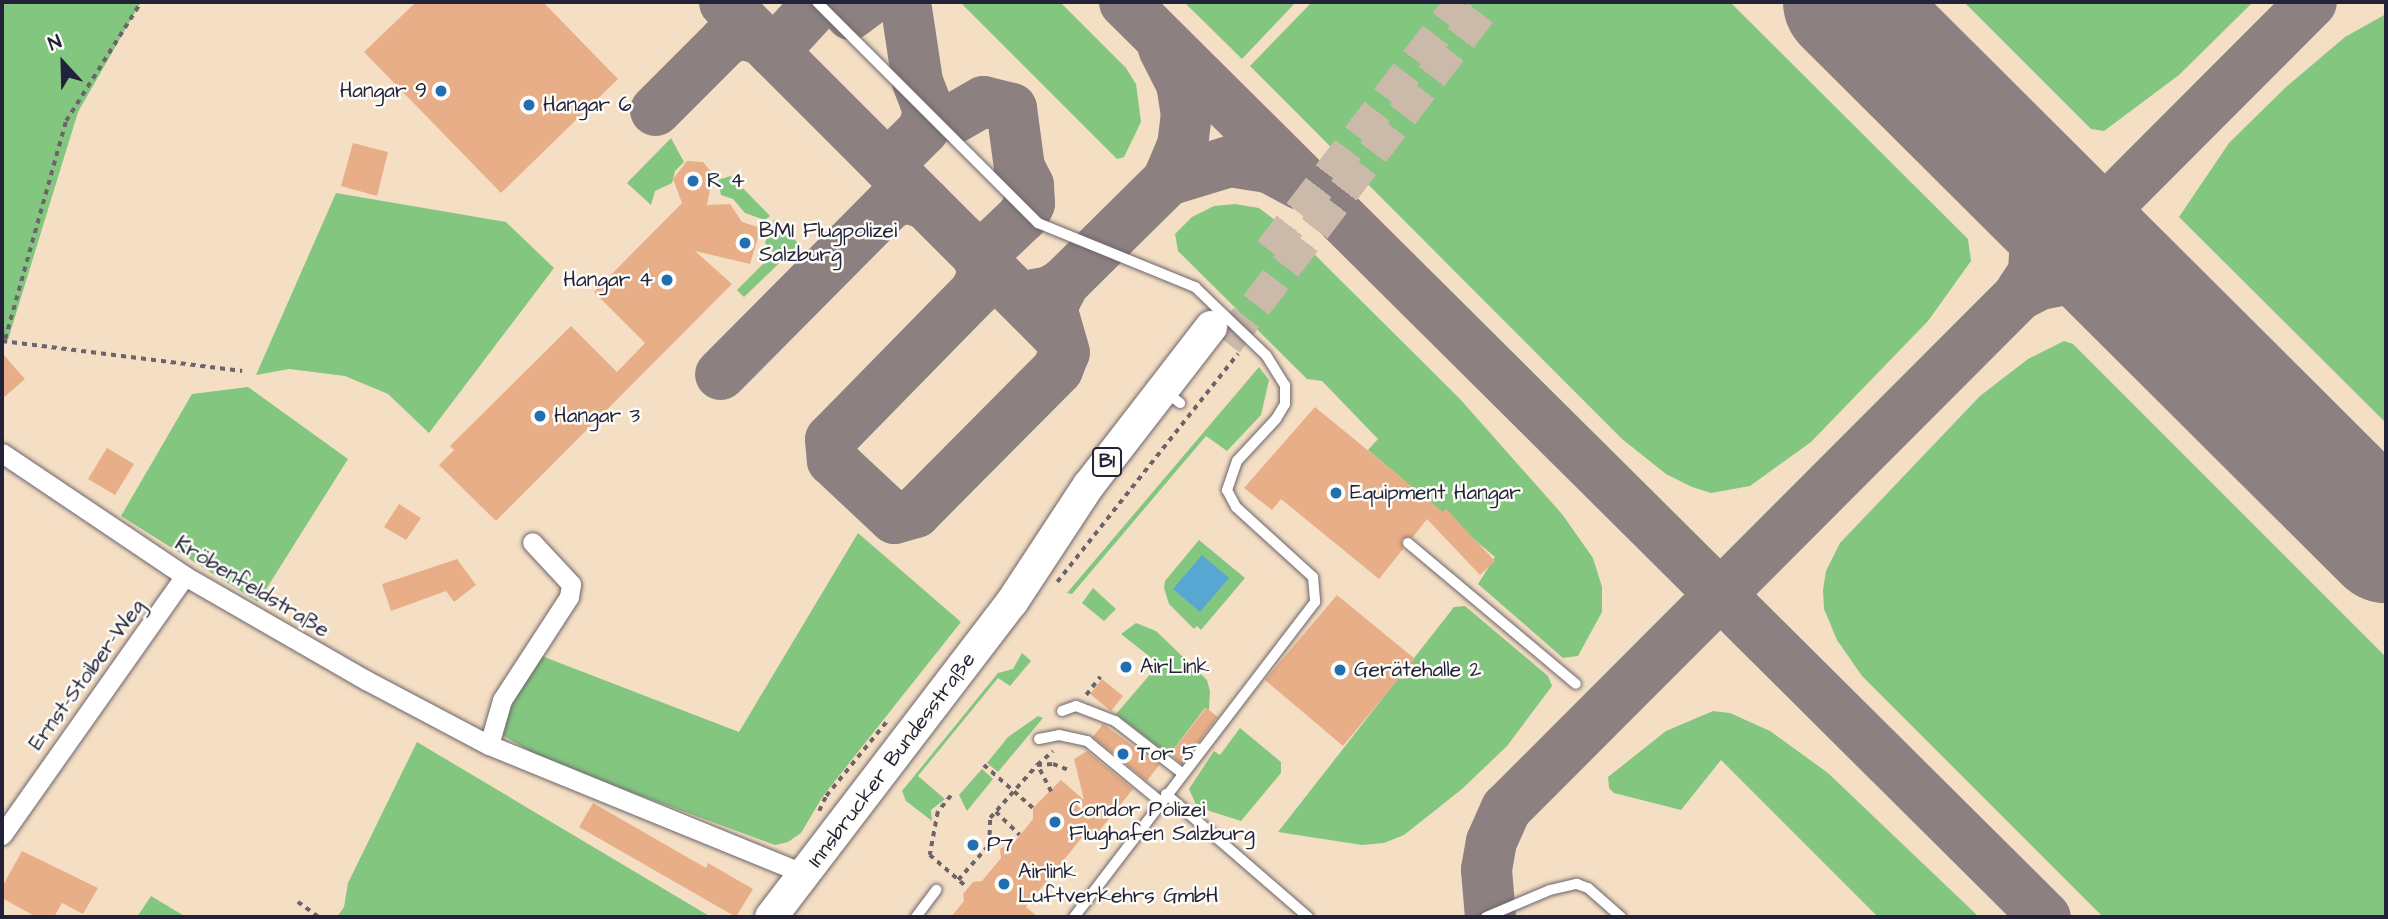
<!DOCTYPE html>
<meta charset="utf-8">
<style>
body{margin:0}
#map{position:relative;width:2388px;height:919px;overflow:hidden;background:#f5dfc4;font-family:"Architects Daughter",sans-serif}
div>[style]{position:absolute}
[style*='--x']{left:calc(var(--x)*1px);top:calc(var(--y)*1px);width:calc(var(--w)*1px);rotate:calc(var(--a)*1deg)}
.green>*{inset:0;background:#83c680}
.water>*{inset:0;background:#58a7d2}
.taxiway>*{height:51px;margin:-25.5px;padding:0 25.5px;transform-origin:25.5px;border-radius:25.5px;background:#8c8080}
.runway>*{height:124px;margin:-62px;padding:0 62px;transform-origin:62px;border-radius:62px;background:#8c8080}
.building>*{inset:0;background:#e8ae87}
.primary-tunnel>*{height:32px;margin-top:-16px;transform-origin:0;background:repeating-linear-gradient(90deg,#cbb9a9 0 32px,transparent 0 48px)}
.path>*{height:3.5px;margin-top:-1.75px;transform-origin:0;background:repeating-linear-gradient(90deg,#6c646b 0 5px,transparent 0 10px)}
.roads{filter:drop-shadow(0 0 2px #6c646b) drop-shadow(0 0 2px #6c646b)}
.lane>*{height:10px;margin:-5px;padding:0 5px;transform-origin:5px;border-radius:5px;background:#fff}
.street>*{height:19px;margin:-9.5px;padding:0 9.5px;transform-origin:9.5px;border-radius:9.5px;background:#fff}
.primary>*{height:32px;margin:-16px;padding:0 16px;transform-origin:16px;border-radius:16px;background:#fff}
.dots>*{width:19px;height:19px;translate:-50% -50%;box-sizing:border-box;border:4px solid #fdfcf7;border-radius:50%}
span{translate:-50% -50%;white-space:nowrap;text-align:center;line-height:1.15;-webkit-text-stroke:5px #fdfcf7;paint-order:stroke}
.shield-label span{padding:2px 5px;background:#fdfcf7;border:2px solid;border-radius:5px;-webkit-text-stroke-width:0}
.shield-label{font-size:19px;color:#22223b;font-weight:700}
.poi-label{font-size:21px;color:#22223b}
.right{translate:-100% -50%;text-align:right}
.left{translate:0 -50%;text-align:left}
.street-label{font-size:21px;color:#22223b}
.frame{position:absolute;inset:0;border:4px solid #22223b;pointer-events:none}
.north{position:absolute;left:28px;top:28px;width:70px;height:70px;-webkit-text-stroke:5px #fdfcf7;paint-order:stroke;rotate:338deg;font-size:19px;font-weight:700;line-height:28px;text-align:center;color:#22223b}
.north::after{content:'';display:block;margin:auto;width:24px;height:32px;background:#22223b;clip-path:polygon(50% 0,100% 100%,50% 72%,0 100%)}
</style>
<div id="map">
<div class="green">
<div style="clip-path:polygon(2px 2px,141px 2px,78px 112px,7px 343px,2px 342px)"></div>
<div style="clip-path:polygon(960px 2px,1060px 2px,1126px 68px,1136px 84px,1141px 122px,1124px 157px,1117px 159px)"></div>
<div style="clip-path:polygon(1184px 2px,1296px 2px,1242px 59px)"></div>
<div style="clip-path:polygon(1312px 2px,1730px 2px,1968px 239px,1971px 261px,1928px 321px,1811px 442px,1750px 486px,1711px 493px,1692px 487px,1666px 474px,1622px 439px,1250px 66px)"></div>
<div style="clip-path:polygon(1964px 2px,2253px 2px,2179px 75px,2104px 131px,2091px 129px)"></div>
<div style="clip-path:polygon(2386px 14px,2386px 423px,2179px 217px,2229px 143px,2286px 87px,2345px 37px)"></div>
<div style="clip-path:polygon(671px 138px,684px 162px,675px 171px,672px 183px,655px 191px,651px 205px,627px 183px)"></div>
<div style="clip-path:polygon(731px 176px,770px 216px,765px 220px,745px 213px,733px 199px,721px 195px,718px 180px)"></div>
<div style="clip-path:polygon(336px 193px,506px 222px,554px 268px,429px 433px,388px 394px,345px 376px,289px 369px,256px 375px)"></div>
<div style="clip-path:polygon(1235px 204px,1259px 208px,1296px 236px,1460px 399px,1562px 514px,1593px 558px,1602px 587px,1602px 612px,1578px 656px,1563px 658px,1478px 584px,1495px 557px,1368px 450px,1378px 439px,1322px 381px,1307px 379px,1178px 251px,1175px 234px,1192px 217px,1214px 206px)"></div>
<div style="clip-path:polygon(774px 219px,799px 244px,744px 297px,737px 290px,774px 253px,765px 243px)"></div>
<div style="clip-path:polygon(2064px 341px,2073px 344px,2386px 657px,2386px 917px,2103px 917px,1862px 676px,1837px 640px,1824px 609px,1823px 590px,1826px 571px,1840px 543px,1980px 396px,2028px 359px)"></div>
<div style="clip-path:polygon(1259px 367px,1269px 380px,1261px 415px,1227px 451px,1206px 436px,1072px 594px,1067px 593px)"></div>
<div style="clip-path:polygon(248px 387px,348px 459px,258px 602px,121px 516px,192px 394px)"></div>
<div style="clip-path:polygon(858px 533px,961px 622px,823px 796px,801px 833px,788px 842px,775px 845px,628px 791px,535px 754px,502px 735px,503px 719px,539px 655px,739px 732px)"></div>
<div style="clip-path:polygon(1199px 540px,1245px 578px,1201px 630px,1197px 626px,1194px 629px,1169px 604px,1164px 588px,1165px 581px)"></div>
<div style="clip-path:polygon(1093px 588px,1116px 609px,1104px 621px,1082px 603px)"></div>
<div style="clip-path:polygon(1465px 606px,1548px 676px,1552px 686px,1507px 746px,1462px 789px,1404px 835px,1384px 843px,1362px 845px,1278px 832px,1454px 607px)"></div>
<div style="clip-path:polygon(1136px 623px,1156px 631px,1207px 680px,1210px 691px,1209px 710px,1205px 708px,1169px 755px,1116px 714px,1159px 664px,1121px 634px)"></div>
<div style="clip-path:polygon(1022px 653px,1031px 661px,1010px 686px,998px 678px,918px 776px,945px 799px,931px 810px,932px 821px,906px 801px,902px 791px,998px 673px,1013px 669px)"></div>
<div style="clip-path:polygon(1713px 711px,1730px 713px,1770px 731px,1828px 773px,1979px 917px,1878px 917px,1721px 760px,1681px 810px,1614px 793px,1609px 788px,1608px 777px,1666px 731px)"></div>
<div style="clip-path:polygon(1038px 716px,1043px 718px,998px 772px,987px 763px,1008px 737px)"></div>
<div style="clip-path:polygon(1240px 728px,1281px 762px,1281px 773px,1241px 821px,1197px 807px,1189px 789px,1214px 751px,1220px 755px)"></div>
<div style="clip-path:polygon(417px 742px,711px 917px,337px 917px,344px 907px,348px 883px)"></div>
<div style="clip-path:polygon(982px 769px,993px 779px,967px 811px,959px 795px)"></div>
<div style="clip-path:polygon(151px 896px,186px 917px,137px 917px)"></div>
</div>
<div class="water">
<div style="clip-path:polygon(1202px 555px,1229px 578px,1200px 612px,1173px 589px)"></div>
</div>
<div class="taxiway">
<div style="--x:724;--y:2;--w:474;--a:45"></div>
<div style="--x:1124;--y:2;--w:1298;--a:44.81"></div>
<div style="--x:850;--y:14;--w:20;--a:-37"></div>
<div style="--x:1163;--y:48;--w:39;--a:63"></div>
<div style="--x:1181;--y:83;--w:30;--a:81"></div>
<div style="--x:1186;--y:113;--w:32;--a:97"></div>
<div style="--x:1182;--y:145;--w:38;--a:113"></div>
<div style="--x:1167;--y:180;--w:65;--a:-17"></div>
<div style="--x:1229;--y:161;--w:39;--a:9"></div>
<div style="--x:1268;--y:167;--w:36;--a:28"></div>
<div style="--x:773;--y:51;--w:67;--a:-47.4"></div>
<div style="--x:655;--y:110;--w:99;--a:-45"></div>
<div style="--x:725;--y:40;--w:17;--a:-25"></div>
<div style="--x:740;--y:33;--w:22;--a:16"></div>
<div style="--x:955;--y:117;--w:32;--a:-30"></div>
<div style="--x:983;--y:101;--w:29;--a:14"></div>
<div style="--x:1011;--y:108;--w:60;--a:82.3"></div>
<div style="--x:1019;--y:167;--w:20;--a:63"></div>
<div style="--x:1028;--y:185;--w:18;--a:87"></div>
<div style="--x:1029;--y:203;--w:15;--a:118"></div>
<div style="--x:1022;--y:216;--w:59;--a:136.4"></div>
<div style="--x:887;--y:165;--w:51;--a:-45"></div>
<div style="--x:923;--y:129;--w:20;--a:-75"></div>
<div style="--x:928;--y:110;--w:31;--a:-111"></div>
<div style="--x:917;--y:81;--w:80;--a:-98.6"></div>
<div style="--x:2013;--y:169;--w:27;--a:54"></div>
<div style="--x:2029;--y:191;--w:27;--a:75"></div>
<div style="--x:2036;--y:217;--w:55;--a:93.1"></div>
<div style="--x:2033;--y:272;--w:22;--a:124"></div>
<div style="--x:977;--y:255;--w:19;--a:72"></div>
<div style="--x:983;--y:273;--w:20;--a:114"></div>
<div style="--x:975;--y:291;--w:207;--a:134.4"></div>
<div style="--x:830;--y:439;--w:21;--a:85"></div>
<div style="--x:832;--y:460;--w:85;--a:43.1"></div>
<div style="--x:894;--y:518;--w:22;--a:-16"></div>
<div style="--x:915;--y:512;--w:202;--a:-45.2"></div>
<div style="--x:1057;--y:369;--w:18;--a:-68"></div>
<div style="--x:1064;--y:352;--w:47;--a:-106.1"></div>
<div style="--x:1051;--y:307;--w:27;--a:-63"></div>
<div style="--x:1033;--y:294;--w:17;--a:-10"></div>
<div style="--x:1050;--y:291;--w:15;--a:-32"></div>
<div style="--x:1063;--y:283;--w:146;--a:-44.7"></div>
<div style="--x:2018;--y:295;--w:25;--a:-27"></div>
<div style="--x:2040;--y:284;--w:25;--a:-11"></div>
<div style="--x:2065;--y:279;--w:43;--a:4"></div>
<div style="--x:2108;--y:282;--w:28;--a:19"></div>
<div style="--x:720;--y:374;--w:241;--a:-45.2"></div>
<div style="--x:890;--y:203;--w:17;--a:-21"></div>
<div style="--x:906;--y:197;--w:20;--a:18"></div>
<div style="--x:1490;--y:917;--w:48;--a:-94.8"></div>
<div style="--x:1486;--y:869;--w:28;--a:-80"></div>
<div style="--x:1491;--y:841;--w:36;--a:-66"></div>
<div style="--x:1506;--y:808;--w:1139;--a:-45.04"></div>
</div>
<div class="runway">
<div style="--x:1845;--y:2;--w:764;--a:44.89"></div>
</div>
<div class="building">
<div style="clip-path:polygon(416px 2px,543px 2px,618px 79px,501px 193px,364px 52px)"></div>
<div style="clip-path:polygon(353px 143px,388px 152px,377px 196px,341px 186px)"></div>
<div style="clip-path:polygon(687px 161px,703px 162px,713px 174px,707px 205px,730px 204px,742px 222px,761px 228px,750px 264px,695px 251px,732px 284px,496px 521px,439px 465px,454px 450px,450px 446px,571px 326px,617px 372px,645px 343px,594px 292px,682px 203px,673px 179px)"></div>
<div style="clip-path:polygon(2px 353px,25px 379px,2px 399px)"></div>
<div style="clip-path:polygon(1315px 407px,1443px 512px,1446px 509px,1495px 561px,1480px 575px,1427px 519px,1413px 537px,1402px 539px,1403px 549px,1379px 579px,1281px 499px,1272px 510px,1244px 488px)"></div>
<div style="clip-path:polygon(107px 448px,134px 464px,115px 495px,88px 479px)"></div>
<div style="clip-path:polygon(399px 504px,421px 518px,406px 540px,384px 527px)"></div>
<div style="clip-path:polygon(457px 559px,476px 585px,454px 602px,446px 591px,391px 611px,382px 584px)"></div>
<div style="clip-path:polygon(1337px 595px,1415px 659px,1343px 746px,1265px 680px)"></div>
<div style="clip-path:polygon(1102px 679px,1123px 696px,1111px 711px,1090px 694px)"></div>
<div style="clip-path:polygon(1206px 708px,1218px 717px,1182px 764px,1170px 754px)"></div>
<div style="clip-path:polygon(1103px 724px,1159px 765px,1147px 781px,1093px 737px)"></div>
<div style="clip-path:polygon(1087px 751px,1133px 789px,1095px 836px,1088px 830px,1026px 907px,1038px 917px,951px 917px,964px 901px,963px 894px,973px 882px,982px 881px,1001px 858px,1000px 849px,1017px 839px,1033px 819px,1033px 808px,1061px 780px,1084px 800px,1074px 759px)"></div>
<div style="clip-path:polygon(593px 803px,706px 868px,708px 863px,753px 889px,736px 917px,579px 827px)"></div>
<div style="clip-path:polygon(22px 851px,98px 888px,83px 914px,62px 903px,54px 917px,36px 917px,2px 898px,2px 887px)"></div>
</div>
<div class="primary-tunnel">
<div style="--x:1270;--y:251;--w:314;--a:-52.5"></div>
<div style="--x:1227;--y:343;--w:430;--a:-52.5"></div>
</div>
<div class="path">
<div style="--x:5;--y:339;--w:226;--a:-74.4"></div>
<div style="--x:66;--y:121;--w:141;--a:-57.8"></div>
<div style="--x:2;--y:341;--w:242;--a:7.1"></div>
<div style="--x:1057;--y:582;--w:291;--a:-51.6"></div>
<div style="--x:1086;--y:695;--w:23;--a:-52"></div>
<div style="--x:984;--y:765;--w:65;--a:41.3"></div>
<div style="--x:1051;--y:792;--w:30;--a:-117"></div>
<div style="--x:1037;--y:765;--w:21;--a:-41"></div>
<div style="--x:951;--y:796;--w:21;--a:129"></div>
<div style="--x:938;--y:812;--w:44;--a:100.5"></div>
<div style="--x:930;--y:855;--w:50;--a:41"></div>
<div style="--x:819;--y:811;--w:17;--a:-65"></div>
<div style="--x:826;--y:796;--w:98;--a:-50.8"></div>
<div style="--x:996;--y:812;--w:33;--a:44"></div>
<div style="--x:958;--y:880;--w:47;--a:-48.5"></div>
<div style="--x:989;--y:845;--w:27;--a:-88"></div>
<div style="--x:990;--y:818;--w:71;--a:-48.4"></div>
<div style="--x:1037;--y:765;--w:16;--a:-4"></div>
<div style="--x:1053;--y:764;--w:19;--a:21"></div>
<div style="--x:298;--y:902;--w:26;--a:36"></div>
</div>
<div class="roads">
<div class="lane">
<div style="--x:817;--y:2;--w:313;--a:45"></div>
<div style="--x:1038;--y:223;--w:170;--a:22.2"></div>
<div style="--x:1195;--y:287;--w:98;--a:43.8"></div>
<div style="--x:1266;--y:355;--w:36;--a:58"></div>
<div style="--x:1285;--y:385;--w:19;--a:90"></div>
<div style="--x:1285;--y:404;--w:17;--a:121"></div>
<div style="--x:1276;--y:419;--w:57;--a:132.9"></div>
<div style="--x:1237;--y:461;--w:31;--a:109"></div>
<div style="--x:1227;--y:490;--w:19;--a:62"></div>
<div style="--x:1236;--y:507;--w:104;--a:42.3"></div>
<div style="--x:1313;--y:577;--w:25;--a:85"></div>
<div style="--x:1315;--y:602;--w:397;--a:127.4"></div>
<div style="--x:1166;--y:392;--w:18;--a:38"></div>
<div style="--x:1408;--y:543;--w:219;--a:40"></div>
<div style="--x:1062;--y:711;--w:15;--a:-20"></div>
<div style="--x:1076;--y:706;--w:42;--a:21"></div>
<div style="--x:1115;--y:721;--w:85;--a:37.8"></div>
<div style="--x:1039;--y:739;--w:20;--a:-11"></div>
<div style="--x:1059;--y:735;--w:29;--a:12"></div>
<div style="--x:1087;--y:741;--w:96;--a:39.5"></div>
<div style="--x:1166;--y:794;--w:188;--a:40.9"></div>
<div style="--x:916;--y:917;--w:34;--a:-53"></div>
<div style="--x:1486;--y:917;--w:69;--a:-22.9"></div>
<div style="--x:1550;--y:890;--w:28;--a:-13"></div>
<div style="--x:1577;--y:884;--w:12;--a:20"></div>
<div style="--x:1588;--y:888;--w:44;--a:41.3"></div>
</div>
<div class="street">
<div style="--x:2;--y:453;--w:220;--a:33.9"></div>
<div style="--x:185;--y:576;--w:209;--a:29.9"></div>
<div style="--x:366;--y:680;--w:139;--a:27.9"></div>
<div style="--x:489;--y:745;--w:341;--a:22.2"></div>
<div style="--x:489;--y:745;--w:47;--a:-73.9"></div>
<div style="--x:502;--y:700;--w:123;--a:-57"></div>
<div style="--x:569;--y:597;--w:13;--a:-81"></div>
<div style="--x:571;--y:584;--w:57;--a:-132.9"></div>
<div style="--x:2;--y:835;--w:317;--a:-54.8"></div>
</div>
<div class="primary">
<div style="--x:771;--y:917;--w:397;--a:-52.6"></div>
<div style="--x:1012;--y:602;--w:140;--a:-56.7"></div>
<div style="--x:1089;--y:485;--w:200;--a:-52.3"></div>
</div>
</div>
<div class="dots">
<div style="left:441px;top:91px;background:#1f6fb2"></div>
<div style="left:529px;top:105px;background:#1f6fb2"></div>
<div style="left:693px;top:181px;background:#1f6fb2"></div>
<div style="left:745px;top:243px;background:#1f6fb2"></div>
<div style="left:667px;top:280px;background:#1f6fb2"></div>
<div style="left:540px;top:416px;background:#1f6fb2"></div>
<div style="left:1336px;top:493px;background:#1f6fb2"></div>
<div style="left:1126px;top:667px;background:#1f6fb2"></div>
<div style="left:1340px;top:670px;background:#1f6fb2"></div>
<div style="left:1123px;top:754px;background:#1f6fb2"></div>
<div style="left:1055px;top:822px;background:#1f6fb2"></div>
<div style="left:973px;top:845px;background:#1f6fb2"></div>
<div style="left:1004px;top:884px;background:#1f6fb2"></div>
</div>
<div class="shield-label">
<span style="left:1107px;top:462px">B1</span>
</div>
<div class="poi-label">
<span class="right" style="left:427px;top:91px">Hangar 9</span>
<span class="left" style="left:543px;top:105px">Hangar 6</span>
<span class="left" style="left:707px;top:181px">R 4</span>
<span class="left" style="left:759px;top:243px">BMI Flugpolizei<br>Salzburg</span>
<span class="right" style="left:653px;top:280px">Hangar 4</span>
<span class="left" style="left:554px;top:416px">Hangar 3</span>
<span class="left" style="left:1350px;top:493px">Equipment Hangar</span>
<span class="left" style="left:1140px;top:667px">AirLink</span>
<span class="left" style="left:1354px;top:670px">Gerätehalle 2</span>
<span class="left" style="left:1137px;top:754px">Tor 5</span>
<span class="left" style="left:1069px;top:822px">Condor Polizei<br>Flughafen Salzburg</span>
<span class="left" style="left:987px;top:845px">P7</span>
<span class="left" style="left:1018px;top:884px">Airlink<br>Luftverkehrs GmbH</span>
</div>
<div class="street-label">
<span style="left:252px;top:587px;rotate:31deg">Kröbenfeldstraße</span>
<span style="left:87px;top:675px;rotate:-54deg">Ernst-Stoiber-Weg</span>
<span style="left:892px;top:760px;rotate:-53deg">Innsbrucker Bundesstraße</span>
</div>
<div class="frame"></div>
<div class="north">N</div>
</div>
